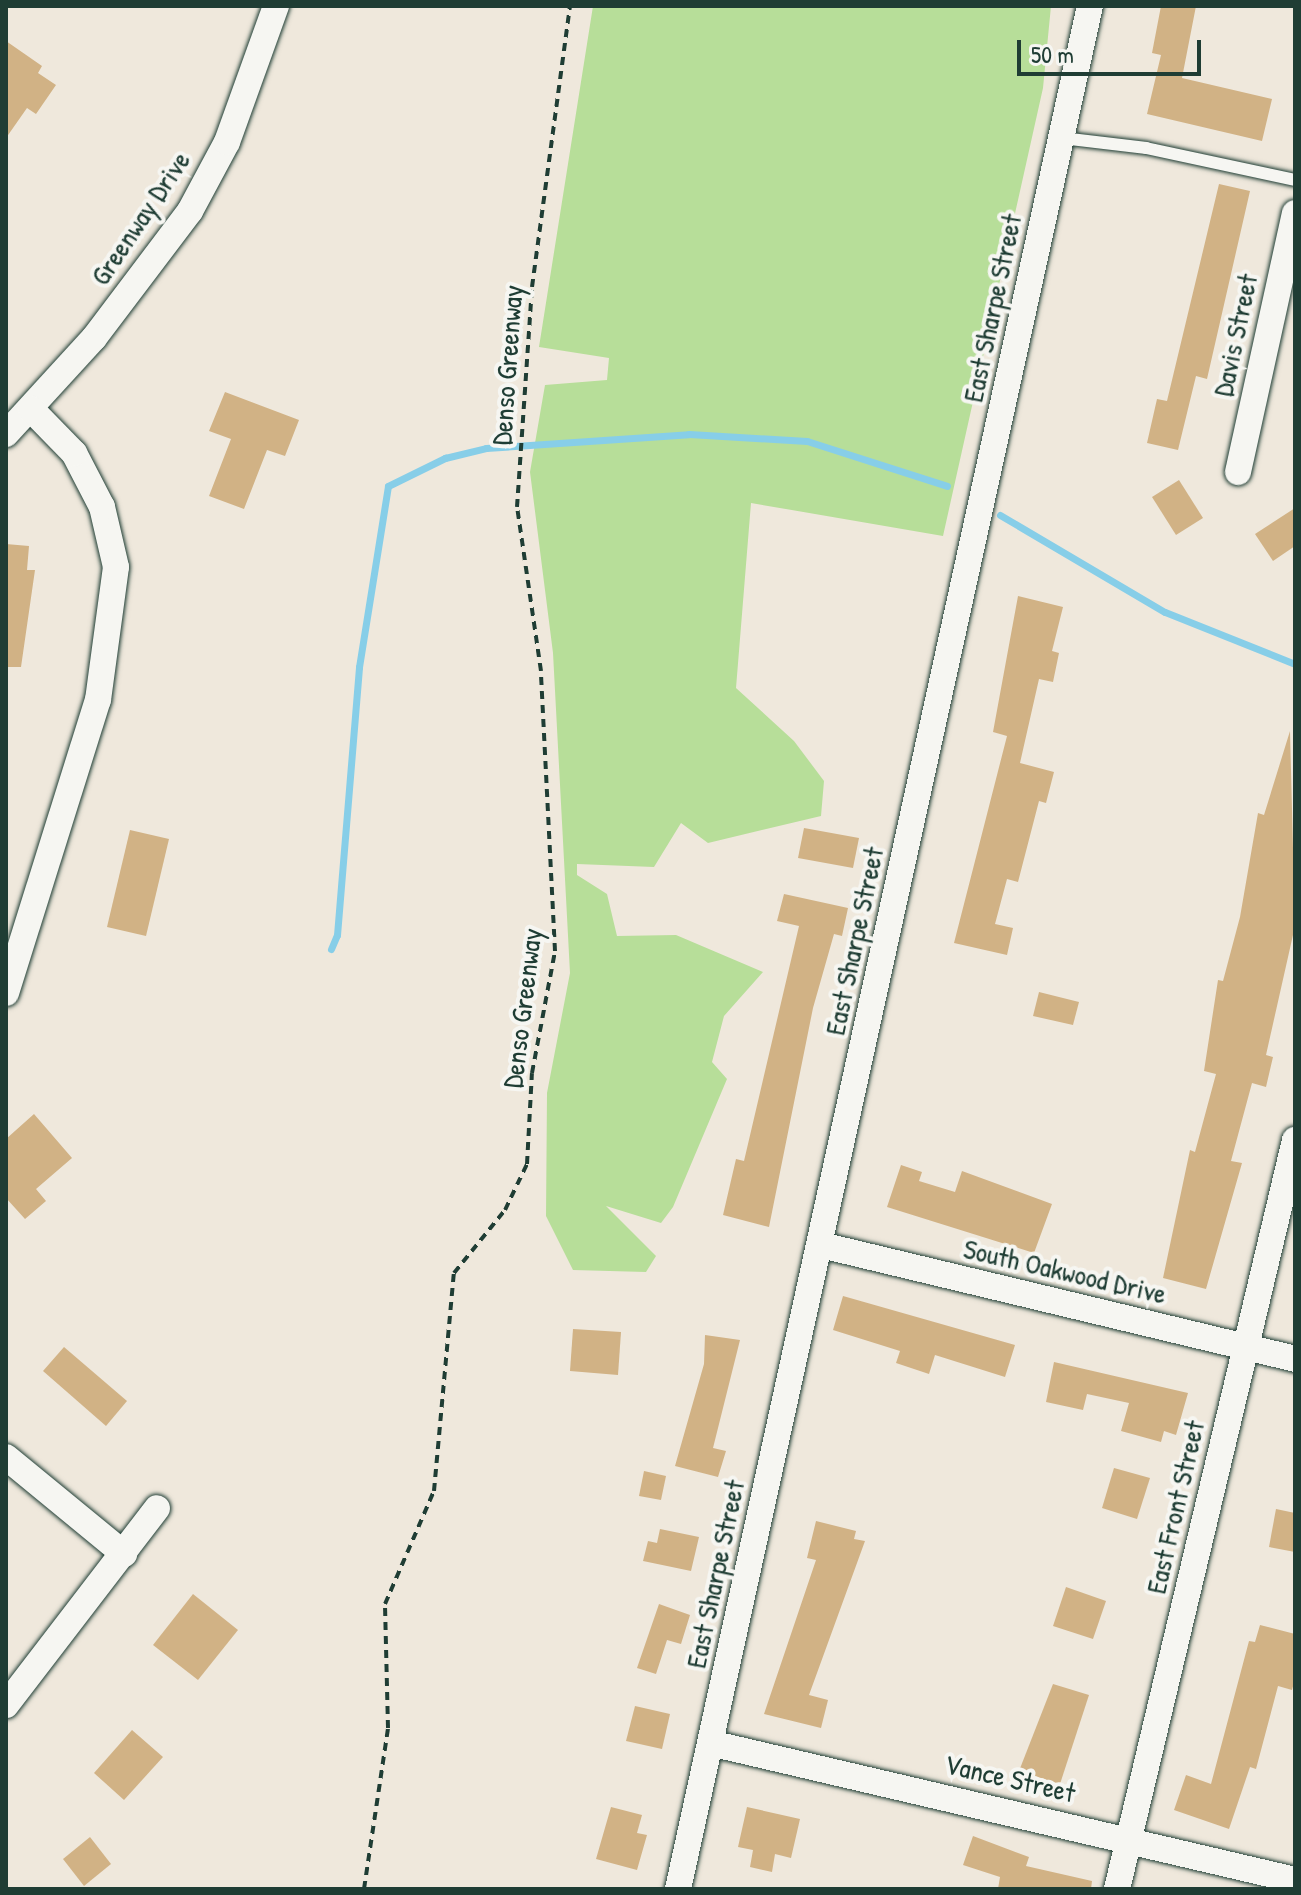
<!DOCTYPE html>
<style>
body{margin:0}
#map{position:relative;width:1301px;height:1895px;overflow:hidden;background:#efe8dc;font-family:"Patrick Hand",sans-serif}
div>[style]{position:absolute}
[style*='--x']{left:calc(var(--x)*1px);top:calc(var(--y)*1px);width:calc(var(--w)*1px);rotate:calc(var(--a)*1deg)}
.green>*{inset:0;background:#b7de99}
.stream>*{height:7px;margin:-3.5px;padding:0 3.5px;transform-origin:3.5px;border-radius:3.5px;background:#87cee8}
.building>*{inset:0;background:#d1b285}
.path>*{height:4px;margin-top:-2px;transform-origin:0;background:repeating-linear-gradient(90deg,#1f3d34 0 8px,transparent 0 14px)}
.roads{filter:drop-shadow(0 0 2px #1f3d34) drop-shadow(0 0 2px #1f3d34)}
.lane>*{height:12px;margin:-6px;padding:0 6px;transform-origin:6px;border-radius:6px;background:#f6f6f2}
.street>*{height:26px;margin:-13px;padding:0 13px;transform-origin:13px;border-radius:13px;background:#f6f6f2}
span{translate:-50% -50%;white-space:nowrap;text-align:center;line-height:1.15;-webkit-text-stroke:8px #f6f6f2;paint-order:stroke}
.street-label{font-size:28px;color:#1f3d34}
.frame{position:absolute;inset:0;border:8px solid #1f3d34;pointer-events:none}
.scale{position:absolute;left:1017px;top:40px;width:184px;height:36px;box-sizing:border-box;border:4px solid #1f3d34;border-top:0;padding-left:10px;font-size:24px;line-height:28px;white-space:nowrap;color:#1f3d34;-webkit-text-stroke:6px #f6f6f2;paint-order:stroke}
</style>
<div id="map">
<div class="green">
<div style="clip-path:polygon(593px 6px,1051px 6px,1043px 88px,943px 536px,751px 503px,736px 688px,794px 741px,824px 781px,821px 816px,708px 843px,681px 823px,654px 867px,577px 864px,577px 875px,607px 894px,617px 936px,676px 935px,763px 972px,724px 1016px,712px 1062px,727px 1079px,673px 1207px,661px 1223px,606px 1206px,656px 1256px,646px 1272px,573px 1270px,546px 1216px,547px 1093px,570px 973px,553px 653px,530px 472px,545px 385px,607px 380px,609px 358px,539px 347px)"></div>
</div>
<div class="stream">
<div style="--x:1000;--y:515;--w:191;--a:30.5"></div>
<div style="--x:1165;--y:612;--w:140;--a:21.8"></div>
<div style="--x:331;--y:949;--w:15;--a:-67"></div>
<div style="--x:337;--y:935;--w:269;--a:-85.3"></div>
<div style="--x:359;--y:667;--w:183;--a:-80.9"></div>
<div style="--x:388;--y:486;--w:64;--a:-26.2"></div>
<div style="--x:445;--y:458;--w:42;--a:-13.7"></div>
<div style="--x:486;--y:448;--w:203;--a:-3.9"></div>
<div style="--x:689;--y:434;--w:118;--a:3.4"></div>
<div style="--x:807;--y:441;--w:147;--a:17.8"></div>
</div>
<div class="building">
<div style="clip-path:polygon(1161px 6px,1196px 6px,1182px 78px,1272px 99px,1262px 141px,1147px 114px,1161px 55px,1152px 53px)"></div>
<div style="clip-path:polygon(6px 41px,42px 66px,38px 73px,56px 85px,36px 114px,27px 108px,6px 138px)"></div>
<div style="clip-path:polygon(1219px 184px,1250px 191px,1207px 379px,1196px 376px,1178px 450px,1147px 443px,1157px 399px,1167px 401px)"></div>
<div style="clip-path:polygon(225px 392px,299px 420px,285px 456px,267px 450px,244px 509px,209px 496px,231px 439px,209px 431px)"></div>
<div style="clip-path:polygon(1179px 480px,1203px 518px,1176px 535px,1152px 497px)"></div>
<div style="clip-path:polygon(1295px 508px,1295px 546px,1273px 561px,1255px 534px)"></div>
<div style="clip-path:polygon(6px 544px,29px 546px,27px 570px,35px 570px,21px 667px,6px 667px)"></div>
<div style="clip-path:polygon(1018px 596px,1063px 607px,1052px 651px,1059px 653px,1053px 682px,1039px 679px,1020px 763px,1054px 772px,1046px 803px,1039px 801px,1018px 882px,1007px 879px,995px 924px,1013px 928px,1007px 955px,954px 943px,1007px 736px,993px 732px)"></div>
<div style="clip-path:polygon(1290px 731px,1295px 926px,1266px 1055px,1273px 1057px,1266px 1087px,1252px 1083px,1231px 1161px,1242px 1163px,1206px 1289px,1163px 1278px,1190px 1150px,1195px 1152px,1216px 1074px,1204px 1071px,1218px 980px,1223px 981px,1240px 917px,1258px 813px,1264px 815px)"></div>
<div style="clip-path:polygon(804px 828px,859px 838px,853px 868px,798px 858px)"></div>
<div style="clip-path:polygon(130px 830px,169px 839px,146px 936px,107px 927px)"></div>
<div style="clip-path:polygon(784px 894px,848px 908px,842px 936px,834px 934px,813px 1008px,769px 1227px,723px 1215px,736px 1159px,744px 1161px,799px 926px,777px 921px)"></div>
<div style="clip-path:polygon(1039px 992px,1079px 1002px,1073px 1025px,1033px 1016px)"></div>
<div style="clip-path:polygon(34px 1114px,72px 1158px,36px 1189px,46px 1201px,25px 1219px,6px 1198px,6px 1139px)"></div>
<div style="clip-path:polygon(901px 1165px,922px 1172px,919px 1181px,955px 1192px,962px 1171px,1052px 1204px,1034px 1253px,887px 1207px)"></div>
<div style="clip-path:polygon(843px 1296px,1015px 1345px,1005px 1377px,935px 1355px,929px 1374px,896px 1363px,900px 1351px,833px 1330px)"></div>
<div style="clip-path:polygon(573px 1329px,621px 1332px,618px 1375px,570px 1371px)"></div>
<div style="clip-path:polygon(705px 1335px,740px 1340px,713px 1448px,726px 1451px,718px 1477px,675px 1466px,704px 1364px)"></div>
<div style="clip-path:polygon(64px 1347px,127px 1401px,106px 1426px,43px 1371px)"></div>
<div style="clip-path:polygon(1054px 1362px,1188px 1393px,1176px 1435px,1164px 1431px,1161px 1442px,1121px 1431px,1129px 1403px,1087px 1394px,1083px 1410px,1046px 1402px)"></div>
<div style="clip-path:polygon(1114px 1468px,1150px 1478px,1137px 1519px,1102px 1508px)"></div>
<div style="clip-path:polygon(644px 1471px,666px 1476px,661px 1500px,639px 1496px)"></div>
<div style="clip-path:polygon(1276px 1509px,1295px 1513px,1295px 1552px,1269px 1547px)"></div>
<div style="clip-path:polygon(816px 1521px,856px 1531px,854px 1539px,865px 1541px,809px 1695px,828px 1700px,821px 1728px,764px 1714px,816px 1560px,807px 1558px)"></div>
<div style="clip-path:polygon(660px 1529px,699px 1537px,691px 1571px,643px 1561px,648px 1541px,657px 1543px)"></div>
<div style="clip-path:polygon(1066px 1587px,1106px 1601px,1093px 1639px,1053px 1626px)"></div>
<div style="clip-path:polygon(193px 1594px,238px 1630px,198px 1680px,153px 1645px)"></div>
<div style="clip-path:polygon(659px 1604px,690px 1615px,681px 1644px,667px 1640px,656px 1674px,637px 1668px)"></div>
<div style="clip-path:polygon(1260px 1625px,1295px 1634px,1295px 1679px,1292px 1690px,1278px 1686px,1256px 1769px,1250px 1767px,1229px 1829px,1174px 1810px,1186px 1775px,1211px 1784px,1249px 1641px,1255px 1642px)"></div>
<div style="clip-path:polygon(1053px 1684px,1089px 1695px,1060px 1784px,1019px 1771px)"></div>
<div style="clip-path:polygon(635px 1706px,670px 1714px,662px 1749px,626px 1741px)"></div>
<div style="clip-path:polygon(132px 1730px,163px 1757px,124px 1800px,94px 1773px)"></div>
<div style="clip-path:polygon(611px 1807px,642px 1815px,637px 1833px,647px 1835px,637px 1870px,596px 1859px)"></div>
<div style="clip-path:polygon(747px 1807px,800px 1819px,791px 1858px,775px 1854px,772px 1872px,750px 1867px,753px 1850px,738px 1847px)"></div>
<div style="clip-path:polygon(973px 1836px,1029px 1857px,1026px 1866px,1092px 1881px,1091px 1889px,998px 1889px,1000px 1877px,963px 1865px)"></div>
<div style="clip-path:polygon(90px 1837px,111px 1864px,84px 1886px,63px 1859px)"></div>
</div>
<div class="path">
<div style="--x:364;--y:1889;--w:163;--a:-81.5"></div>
<div style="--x:388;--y:1728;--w:124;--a:-91.4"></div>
<div style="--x:385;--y:1604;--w:123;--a:-66.6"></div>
<div style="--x:434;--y:1491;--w:219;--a:-84.8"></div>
<div style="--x:454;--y:1273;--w:81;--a:-51"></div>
<div style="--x:505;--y:1210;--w:51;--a:-64.4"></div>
<div style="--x:527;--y:1164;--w:91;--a:-86.9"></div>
<div style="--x:532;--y:1073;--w:124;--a:-79.3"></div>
<div style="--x:555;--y:951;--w:280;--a:-92.9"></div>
<div style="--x:541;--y:671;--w:166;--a:-98.3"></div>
<div style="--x:517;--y:507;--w:221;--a:-86.1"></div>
<div style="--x:532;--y:287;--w:284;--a:-82.3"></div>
</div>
<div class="roads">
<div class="lane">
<div style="--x:1062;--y:138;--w:85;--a:6.8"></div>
<div style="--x:1146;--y:148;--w:152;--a:12.1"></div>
</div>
<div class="street">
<div style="--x:6;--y:434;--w:130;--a:-47.5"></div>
<div style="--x:94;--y:338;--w:159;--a:-52.9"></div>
<div style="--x:190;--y:211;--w:78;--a:-61.8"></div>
<div style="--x:227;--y:142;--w:145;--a:-70.2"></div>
<div style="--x:1238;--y:472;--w:265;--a:-77.6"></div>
<div style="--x:6;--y:993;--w:307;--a:-72.6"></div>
<div style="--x:98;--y:700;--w:134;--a:-82.3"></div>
<div style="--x:116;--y:567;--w:62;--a:-103.1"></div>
<div style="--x:102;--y:507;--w:61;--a:-117.4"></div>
<div style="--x:74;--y:453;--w:62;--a:-134.3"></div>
<div style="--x:821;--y:1245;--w:488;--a:13.5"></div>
<div style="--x:6;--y:1457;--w:153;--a:39.4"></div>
<div style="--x:6;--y:1705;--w:248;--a:-52.5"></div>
<div style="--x:710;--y:1743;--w:601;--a:13.18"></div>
<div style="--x:678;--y:1889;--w:1928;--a:-77.66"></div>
<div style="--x:1117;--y:1889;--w:770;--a:-76.63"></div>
</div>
</div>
<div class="street-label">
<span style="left:140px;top:218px;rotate:-56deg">Greenway Drive</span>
<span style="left:992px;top:308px;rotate:-78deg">East Sharpe Street</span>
<span style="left:1235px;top:335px;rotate:-78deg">Davis Street</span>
<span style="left:507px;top:365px;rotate:-86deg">Denso Greenway</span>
<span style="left:854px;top:941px;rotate:-78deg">East Sharpe Street</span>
<span style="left:522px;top:1008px;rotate:-83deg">Denso Greenway</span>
<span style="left:1065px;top:1271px;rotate:13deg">South Oakwood Drive</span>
<span style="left:1175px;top:1507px;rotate:-77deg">East Front Street</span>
<span style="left:715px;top:1574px;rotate:-78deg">East Sharpe Street</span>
<span style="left:1010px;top:1778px;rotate:13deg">Vance Street</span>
</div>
<div class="frame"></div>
<div class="scale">50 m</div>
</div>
